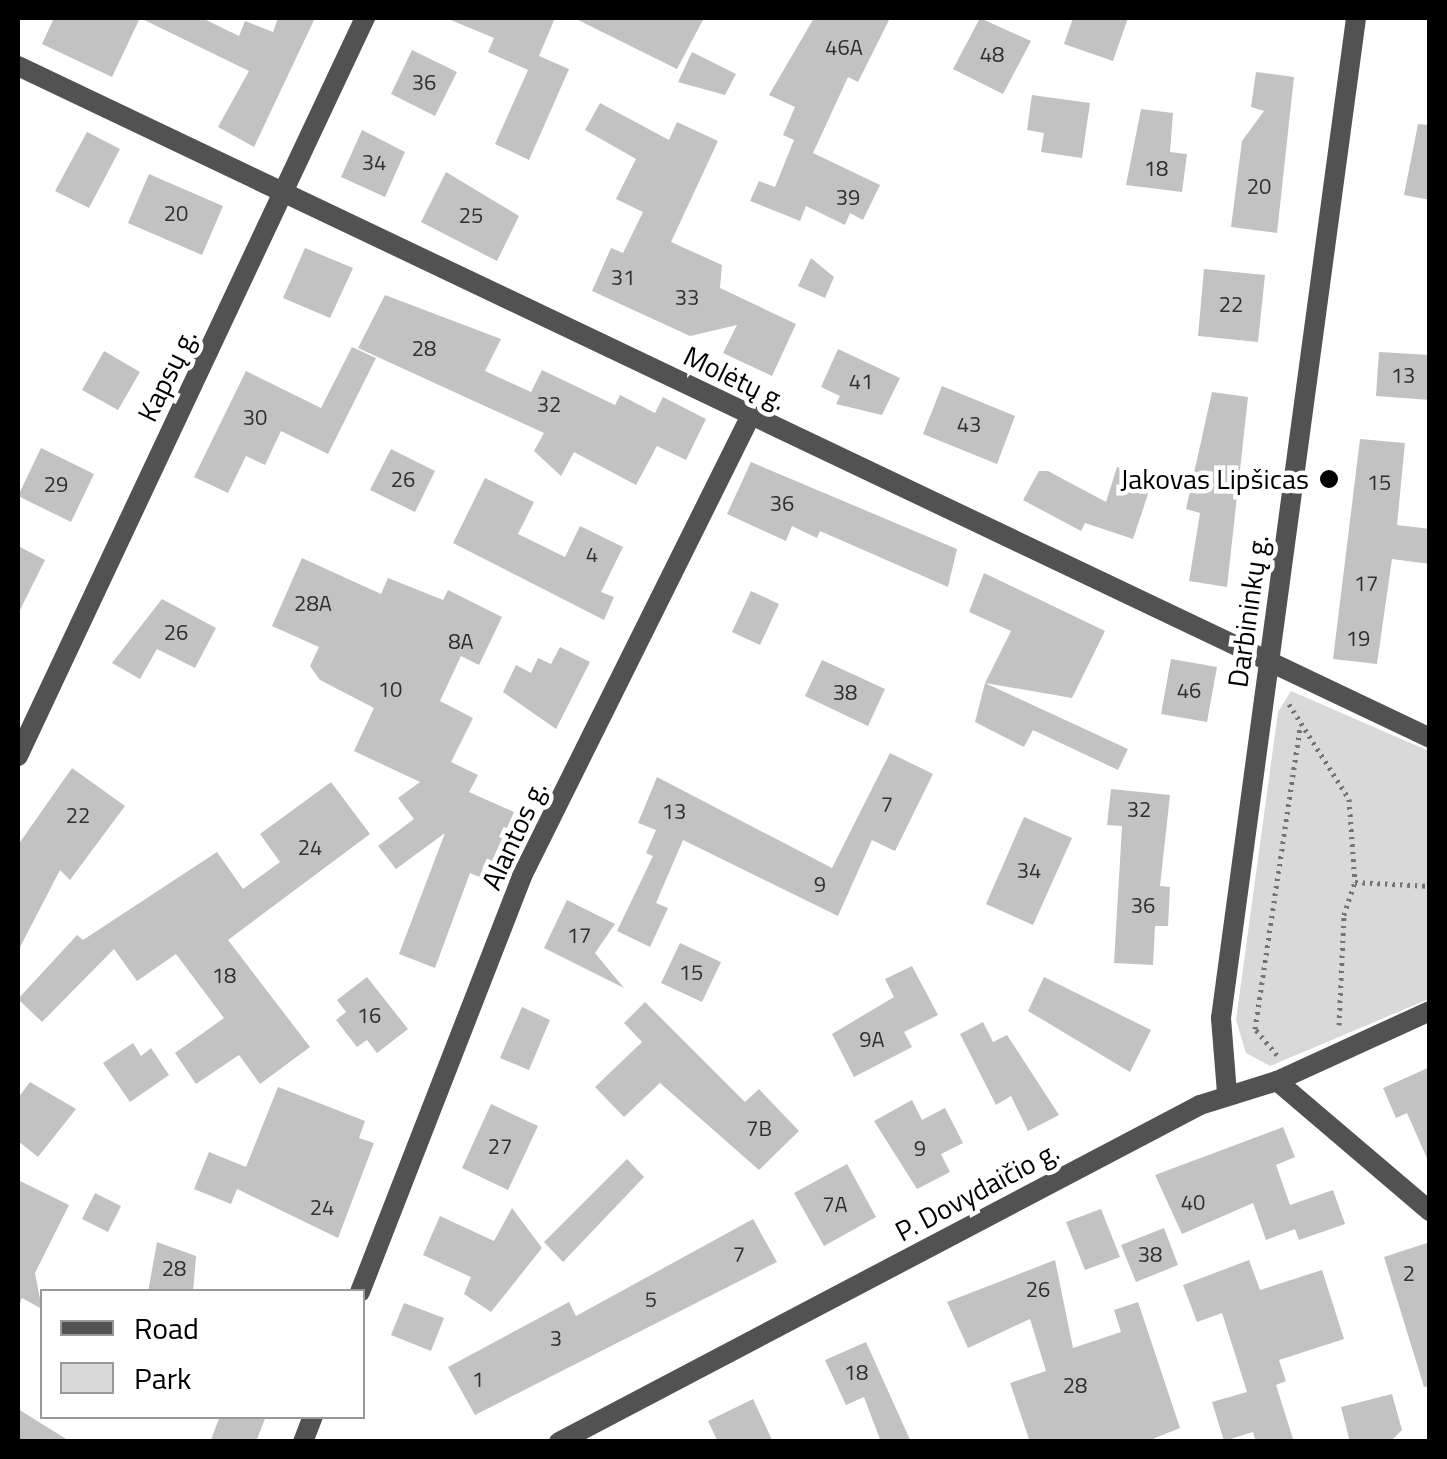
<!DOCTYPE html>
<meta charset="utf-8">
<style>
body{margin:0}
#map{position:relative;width:1447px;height:1459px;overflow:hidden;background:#fff;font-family:"Titillium Web",sans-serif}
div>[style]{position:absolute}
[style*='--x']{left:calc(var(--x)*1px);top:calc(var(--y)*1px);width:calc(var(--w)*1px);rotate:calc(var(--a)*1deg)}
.green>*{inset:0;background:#d9d9d9}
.building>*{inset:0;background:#c2c2c2}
.path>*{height:5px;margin-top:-2.5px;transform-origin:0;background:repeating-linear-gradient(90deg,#747474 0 2.5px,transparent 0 7.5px)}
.street>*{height:20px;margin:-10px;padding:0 10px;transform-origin:10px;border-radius:10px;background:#525252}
.dots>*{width:28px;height:28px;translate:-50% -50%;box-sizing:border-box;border:5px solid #fff;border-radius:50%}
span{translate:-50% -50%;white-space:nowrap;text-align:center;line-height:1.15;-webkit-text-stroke:9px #fff;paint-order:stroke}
.number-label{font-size:22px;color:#303030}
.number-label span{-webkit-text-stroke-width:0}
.street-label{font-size:28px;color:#000}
.poi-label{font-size:28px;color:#000}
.right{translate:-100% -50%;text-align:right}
.frame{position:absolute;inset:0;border:20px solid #000;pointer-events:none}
.legend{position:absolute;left:40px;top:1289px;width:325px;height:130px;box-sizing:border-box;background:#fff;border:2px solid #999;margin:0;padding:12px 18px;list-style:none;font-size:30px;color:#000}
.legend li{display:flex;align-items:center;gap:20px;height:50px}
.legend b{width:50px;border:2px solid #999}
</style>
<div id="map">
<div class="green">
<div style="clip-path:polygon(1291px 691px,1429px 751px,1429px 999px,1270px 1066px,1246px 1053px,1236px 1020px,1278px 712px)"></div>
</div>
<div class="building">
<div style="clip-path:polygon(54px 18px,202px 18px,239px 36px,245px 21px,273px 32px,278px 18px,315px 18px,254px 147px,218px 127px,249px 71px,140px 18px,112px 77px,42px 44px)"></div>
<div style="clip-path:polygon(446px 18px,555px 18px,539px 56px,569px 69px,529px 160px,495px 144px,528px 70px,488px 52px,494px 38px)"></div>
<div style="clip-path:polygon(574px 18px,704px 18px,677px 69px)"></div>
<div style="clip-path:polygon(814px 18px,890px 18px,858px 82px,848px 77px,813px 153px,880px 185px,863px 220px,850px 213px,845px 225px,806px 206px,800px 221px,750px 201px,759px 181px,775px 187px,794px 140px,783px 135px,795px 107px,769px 95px)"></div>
<div style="clip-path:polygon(980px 18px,1031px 41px,1003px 94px,953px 69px)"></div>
<div style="clip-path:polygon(1073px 18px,1128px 18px,1113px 61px,1064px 44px)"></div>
<div style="clip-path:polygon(412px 50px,457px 72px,435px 116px,391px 94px)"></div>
<div style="clip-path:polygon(692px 52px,736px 74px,725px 95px,678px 82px)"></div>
<div style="clip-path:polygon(1256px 72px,1294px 77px,1277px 233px,1231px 227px,1242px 141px,1264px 111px,1251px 107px)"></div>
<div style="clip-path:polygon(1032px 95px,1090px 103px,1082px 158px,1041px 152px,1044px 133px,1027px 130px)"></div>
<div style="clip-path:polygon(600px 103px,669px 140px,677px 122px,718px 141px,671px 242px,722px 265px,720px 288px,796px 324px,772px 376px,723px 353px,737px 325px,690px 336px,592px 291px,611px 248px,623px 253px,643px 212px,616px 199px,636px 159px,585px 130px)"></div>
<div style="clip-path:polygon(1141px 109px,1173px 113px,1170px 152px,1187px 154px,1182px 192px,1126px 185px)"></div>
<div style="clip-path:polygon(1418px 124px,1430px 125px,1430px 200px,1404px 195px)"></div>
<div style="clip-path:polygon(362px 130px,405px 152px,385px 197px,341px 177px)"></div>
<div style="clip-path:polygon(87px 132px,120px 149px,89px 208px,55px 191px)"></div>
<div style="clip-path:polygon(446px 172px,519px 216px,497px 261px,421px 222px)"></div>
<div style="clip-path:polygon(149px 174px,223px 206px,202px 255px,128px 223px)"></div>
<div style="clip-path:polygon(305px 248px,353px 268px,330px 318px,283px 298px)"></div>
<div style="clip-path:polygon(811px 258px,834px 277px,825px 298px,798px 286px)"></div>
<div style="clip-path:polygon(1204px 269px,1265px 275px,1258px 342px,1198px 336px)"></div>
<div style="clip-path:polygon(385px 295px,501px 339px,485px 371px,531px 392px,542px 370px,615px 405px,620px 395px,655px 413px,663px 397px,706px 419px,686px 460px,657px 446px,636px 485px,574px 452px,561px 476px,534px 451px,544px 433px,358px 348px)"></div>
<div style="clip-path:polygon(352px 347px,376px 358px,328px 454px,281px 431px,265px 465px,246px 456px,228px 493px,194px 477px,246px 371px,321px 408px)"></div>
<div style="clip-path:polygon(838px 349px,900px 378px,882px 415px,836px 404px,840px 396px,821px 387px)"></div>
<div style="clip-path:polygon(104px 351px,140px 372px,118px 410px,82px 390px)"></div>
<div style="clip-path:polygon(1379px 352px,1430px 355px,1430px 400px,1376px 396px)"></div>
<div style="clip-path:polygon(942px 386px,1015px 416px,997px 464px,923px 434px)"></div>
<div style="clip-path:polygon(1212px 392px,1248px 397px,1227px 587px,1189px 581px,1200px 513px,1186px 509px)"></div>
<div style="clip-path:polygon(1360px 439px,1405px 443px,1397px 525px,1430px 529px,1430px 564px,1392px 559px,1377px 664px,1333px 659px)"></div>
<div style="clip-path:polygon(41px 448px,94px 474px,71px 522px,18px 496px)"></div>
<div style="clip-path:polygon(391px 449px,435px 471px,415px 512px,370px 490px)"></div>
<div style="clip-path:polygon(751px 462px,957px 549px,948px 587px,820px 531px,817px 538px,792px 526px,786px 541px,727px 514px)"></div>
<div style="clip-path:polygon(1117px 467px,1153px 479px,1133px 539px,1085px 523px,1081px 531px,1023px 500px,1039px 471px,1048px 471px,1106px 502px)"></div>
<div style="clip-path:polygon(485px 478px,534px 502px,518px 534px,565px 557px,580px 526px,623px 547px,601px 592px,614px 597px,604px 620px,453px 543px)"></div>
<div style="clip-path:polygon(18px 546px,45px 560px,18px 614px)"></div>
<div style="clip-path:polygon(302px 558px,381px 594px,388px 578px,443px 600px,448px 590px,502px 617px,479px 665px,461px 656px,440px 701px,473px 718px,451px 762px,478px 775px,469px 792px,514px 812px,484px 879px,470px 873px,435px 968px,399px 954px,445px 833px,396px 869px,378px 846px,414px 819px,398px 798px,420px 782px,354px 751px,374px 708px,320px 680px,310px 666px,319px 647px,272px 626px)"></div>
<div style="clip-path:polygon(984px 573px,1105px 631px,1072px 698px,985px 683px,1011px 631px,969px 612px)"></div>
<div style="clip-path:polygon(751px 591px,779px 604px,760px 645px,732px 632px)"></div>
<div style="clip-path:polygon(162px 599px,216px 628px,195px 668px,157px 649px,140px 679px,112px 663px)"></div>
<div style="clip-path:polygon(560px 647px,590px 662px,556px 729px,503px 692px,516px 665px,531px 673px,538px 658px,551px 664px)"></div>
<div style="clip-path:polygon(1171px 659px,1217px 667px,1207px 722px,1161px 714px)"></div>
<div style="clip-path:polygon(822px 660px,885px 689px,868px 726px,805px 696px)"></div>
<div style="clip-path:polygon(985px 683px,1128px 749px,1118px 770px,1033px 730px,1024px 747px,975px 722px)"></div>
<div style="clip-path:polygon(890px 753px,933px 774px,895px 851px,872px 840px,838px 916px,683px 840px,656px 903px,668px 908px,650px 947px,617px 931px,653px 856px,646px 853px,656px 830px,638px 823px,657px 777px,832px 868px)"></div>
<div style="clip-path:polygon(72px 768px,125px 806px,70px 880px,60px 870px,18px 951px,18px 845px)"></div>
<div style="clip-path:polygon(331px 782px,370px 834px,228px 940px,310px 1047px,260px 1084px,239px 1055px,196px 1084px,175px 1053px,224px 1018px,176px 954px,137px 981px,114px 949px,42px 1022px,18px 999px,77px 935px,83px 940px,217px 852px,243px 889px,280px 862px,260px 834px)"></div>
<div style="clip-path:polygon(1111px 789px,1170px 795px,1160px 886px,1170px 887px,1168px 926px,1155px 926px,1153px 965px,1114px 963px,1122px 826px,1107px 825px)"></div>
<div style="clip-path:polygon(1024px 817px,1072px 838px,1033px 925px,986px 904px)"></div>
<div style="clip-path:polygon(567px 900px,615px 924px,595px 953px,624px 988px,544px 948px)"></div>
<div style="clip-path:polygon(680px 943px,721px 962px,702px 1002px,661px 983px)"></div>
<div style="clip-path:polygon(912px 966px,938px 1015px,904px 1032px,912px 1047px,854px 1077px,832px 1034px,894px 997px,885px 979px)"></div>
<div style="clip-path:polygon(367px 977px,408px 1029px,377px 1053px,367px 1040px,357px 1047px,336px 1020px,346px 1012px,337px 1000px)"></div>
<div style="clip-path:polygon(1044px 977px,1151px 1030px,1130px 1072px,1028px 1011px)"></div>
<div style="clip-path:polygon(645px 1002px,745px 1102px,759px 1089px,799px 1131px,759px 1170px,660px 1083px,624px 1117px,595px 1087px,642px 1042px,624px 1023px)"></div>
<div style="clip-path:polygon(522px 1007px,550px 1020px,529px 1070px,500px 1058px)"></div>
<div style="clip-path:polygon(983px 1022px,993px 1042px,1007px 1035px,1059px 1115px,1028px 1131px,1011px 1096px,996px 1105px,960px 1034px)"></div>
<div style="clip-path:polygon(133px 1043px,141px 1056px,151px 1048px,169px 1075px,130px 1102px,103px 1063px)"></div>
<div style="clip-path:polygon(1430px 1067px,1430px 1165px,1407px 1113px,1396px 1118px,1383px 1088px)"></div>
<div style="clip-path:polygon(30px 1082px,76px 1109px,38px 1157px,18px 1141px,18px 1098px)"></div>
<div style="clip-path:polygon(278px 1087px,365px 1121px,359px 1138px,374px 1143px,338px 1238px,237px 1189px,231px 1204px,194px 1189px,209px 1152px,246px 1167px)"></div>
<div style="clip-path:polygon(912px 1100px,922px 1120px,945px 1108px,963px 1143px,941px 1154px,950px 1172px,917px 1189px,874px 1121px)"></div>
<div style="clip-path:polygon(491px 1104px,538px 1126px,508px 1190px,462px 1168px)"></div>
<div style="clip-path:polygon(1283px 1127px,1295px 1157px,1276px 1165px,1290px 1205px,1333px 1190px,1345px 1224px,1299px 1240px,1295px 1229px,1266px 1240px,1253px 1203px,1182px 1234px,1155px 1175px)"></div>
<div style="clip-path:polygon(627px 1159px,644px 1177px,563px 1262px,544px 1242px)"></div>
<div style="clip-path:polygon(847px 1164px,876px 1217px,824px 1246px,794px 1193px)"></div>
<div style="clip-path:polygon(18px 1180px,69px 1205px,35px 1273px,42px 1309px,22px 1298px,18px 1308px)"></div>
<div style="clip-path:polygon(95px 1193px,121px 1206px,108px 1232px,82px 1219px)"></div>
<div style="clip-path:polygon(512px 1208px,542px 1248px,491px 1312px,464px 1294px,471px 1277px,423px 1255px,440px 1216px,494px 1241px)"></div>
<div style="clip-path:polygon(1101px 1209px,1120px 1257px,1085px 1270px,1066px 1222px)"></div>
<div style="clip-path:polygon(753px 1219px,777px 1262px,475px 1415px,448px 1367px,569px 1302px,576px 1316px)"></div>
<div style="clip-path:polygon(1164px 1228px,1178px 1265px,1136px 1282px,1121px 1245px)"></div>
<div style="clip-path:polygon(157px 1242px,196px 1256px,193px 1292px,148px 1292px)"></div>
<div style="clip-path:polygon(1430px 1242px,1430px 1386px,1424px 1387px,1384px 1257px)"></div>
<div style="clip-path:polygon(1055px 1260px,1073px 1348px,1121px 1332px,1114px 1310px,1138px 1302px,1180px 1428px,1145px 1442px,1030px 1442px,1010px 1383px,1046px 1371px,1030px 1319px,968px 1348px,947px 1302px)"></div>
<div style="clip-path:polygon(1249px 1260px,1260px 1290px,1322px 1270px,1344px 1339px,1279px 1360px,1286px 1381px,1276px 1385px,1294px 1442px,1256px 1442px,1253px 1432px,1224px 1441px,1212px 1402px,1247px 1392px,1222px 1313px,1197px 1322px,1183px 1285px)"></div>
<div style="clip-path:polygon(404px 1303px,444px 1318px,431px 1351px,391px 1335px)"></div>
<div style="clip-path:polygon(866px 1342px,911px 1442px,881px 1442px,864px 1397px,846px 1405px,825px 1360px)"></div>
<div style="clip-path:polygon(1392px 1394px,1402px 1430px,1390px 1442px,1350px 1442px,1341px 1407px)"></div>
<div style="clip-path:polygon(753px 1399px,773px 1442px,718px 1442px,708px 1421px)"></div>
<div style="clip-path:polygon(18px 1409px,71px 1442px,18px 1442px)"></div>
<div style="clip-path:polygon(220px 1416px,266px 1416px,256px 1442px,210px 1442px)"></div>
</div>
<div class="path">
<div style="--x:1289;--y:704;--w:112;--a:57.7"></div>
<div style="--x:1349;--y:799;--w:83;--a:85.9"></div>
<div style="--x:1355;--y:882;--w:75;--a:3.1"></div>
<div style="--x:1339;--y:1025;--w:110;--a:-87.4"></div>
<div style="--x:1344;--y:915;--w:35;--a:-72"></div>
<div style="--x:1277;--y:1055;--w:34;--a:-130"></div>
<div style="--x:1255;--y:1029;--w:305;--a:-81.5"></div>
</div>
<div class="street">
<div style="--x:18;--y:66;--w:1564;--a:25.45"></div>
<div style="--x:18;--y:756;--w:816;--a:-64.82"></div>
<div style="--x:1277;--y:1081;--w:201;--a:40.4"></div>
<div style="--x:1227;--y:1093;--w:75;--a:-94.6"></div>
<div style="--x:1221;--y:1018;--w:1009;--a:-82.31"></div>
<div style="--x:360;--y:1292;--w:446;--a:-68.7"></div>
<div style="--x:522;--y:876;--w:513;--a:-63.58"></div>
<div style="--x:303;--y:1442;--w:28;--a:-69"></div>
<div style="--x:559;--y:1442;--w:724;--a:-27.73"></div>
<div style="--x:1200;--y:1105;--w:81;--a:-17.3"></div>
<div style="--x:1277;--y:1081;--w:168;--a:-24.6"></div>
</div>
<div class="dots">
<div style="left:1329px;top:479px;background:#000"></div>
</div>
<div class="number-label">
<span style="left:844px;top:48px">46A</span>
<span style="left:992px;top:55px">48</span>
<span style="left:424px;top:83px">36</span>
<span style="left:374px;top:163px">34</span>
<span style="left:1156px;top:169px">18</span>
<span style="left:1259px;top:187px">20</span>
<span style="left:848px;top:198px">39</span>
<span style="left:176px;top:214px">20</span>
<span style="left:471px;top:216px">25</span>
<span style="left:623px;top:278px">31</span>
<span style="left:687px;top:298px">33</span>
<span style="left:1231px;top:305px">22</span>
<span style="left:424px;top:349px">28</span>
<span style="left:1403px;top:376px">13</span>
<span style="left:861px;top:382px">41</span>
<span style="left:549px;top:405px">32</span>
<span style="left:255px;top:418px">30</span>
<span style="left:969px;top:425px">43</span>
<span style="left:403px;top:480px">26</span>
<span style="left:1379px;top:483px">15</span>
<span style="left:56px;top:485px">29</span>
<span style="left:782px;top:504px">36</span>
<span style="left:592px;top:555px">4</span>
<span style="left:1366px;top:584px">17</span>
<span style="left:313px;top:604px">28A</span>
<span style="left:176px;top:633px">26</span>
<span style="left:1358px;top:639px">19</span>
<span style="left:461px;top:642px">8A</span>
<span style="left:390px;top:690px">10</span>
<span style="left:1189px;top:691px">46</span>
<span style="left:845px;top:693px">38</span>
<span style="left:887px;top:805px">7</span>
<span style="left:1139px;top:810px">32</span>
<span style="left:674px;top:812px">13</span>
<span style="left:78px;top:816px">22</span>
<span style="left:310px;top:848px">24</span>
<span style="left:1029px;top:871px">34</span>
<span style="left:820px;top:885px">9</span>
<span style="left:1143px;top:906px">36</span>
<span style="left:579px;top:936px">17</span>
<span style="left:691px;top:973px">15</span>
<span style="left:224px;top:976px">18</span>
<span style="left:369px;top:1016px">16</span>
<span style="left:872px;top:1040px">9A</span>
<span style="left:759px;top:1129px">7B</span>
<span style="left:500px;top:1147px">27</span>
<span style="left:920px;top:1149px">9</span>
<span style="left:1193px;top:1203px">40</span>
<span style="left:835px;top:1205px">7A</span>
<span style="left:322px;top:1208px">24</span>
<span style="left:739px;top:1255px">7</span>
<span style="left:1150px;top:1255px">38</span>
<span style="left:174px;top:1269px">28</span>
<span style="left:1409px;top:1274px">2</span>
<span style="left:1038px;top:1290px">26</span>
<span style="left:651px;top:1300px">5</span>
<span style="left:556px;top:1339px">3</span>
<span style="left:856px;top:1373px">18</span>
<span style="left:478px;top:1380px">1</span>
<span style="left:1075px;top:1386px">28</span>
</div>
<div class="street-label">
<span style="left:167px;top:375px;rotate:-64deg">Kapsų g.</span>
<span style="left:735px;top:378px;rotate:26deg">Molėtų g.</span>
<span style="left:1248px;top:611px;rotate:-82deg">Darbininkų g.</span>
<span style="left:514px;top:835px;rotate:-65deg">Alantos g.</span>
<span style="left:977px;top:1191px;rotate:-28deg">P. Dovydaičio g.</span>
</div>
<div class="poi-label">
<span class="right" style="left:1309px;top:479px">Jakovas Lipšicas</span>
</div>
<div class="frame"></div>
<ul class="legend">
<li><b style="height:12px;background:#525252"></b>Road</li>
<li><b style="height:28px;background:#d9d9d9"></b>Park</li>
</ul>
</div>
